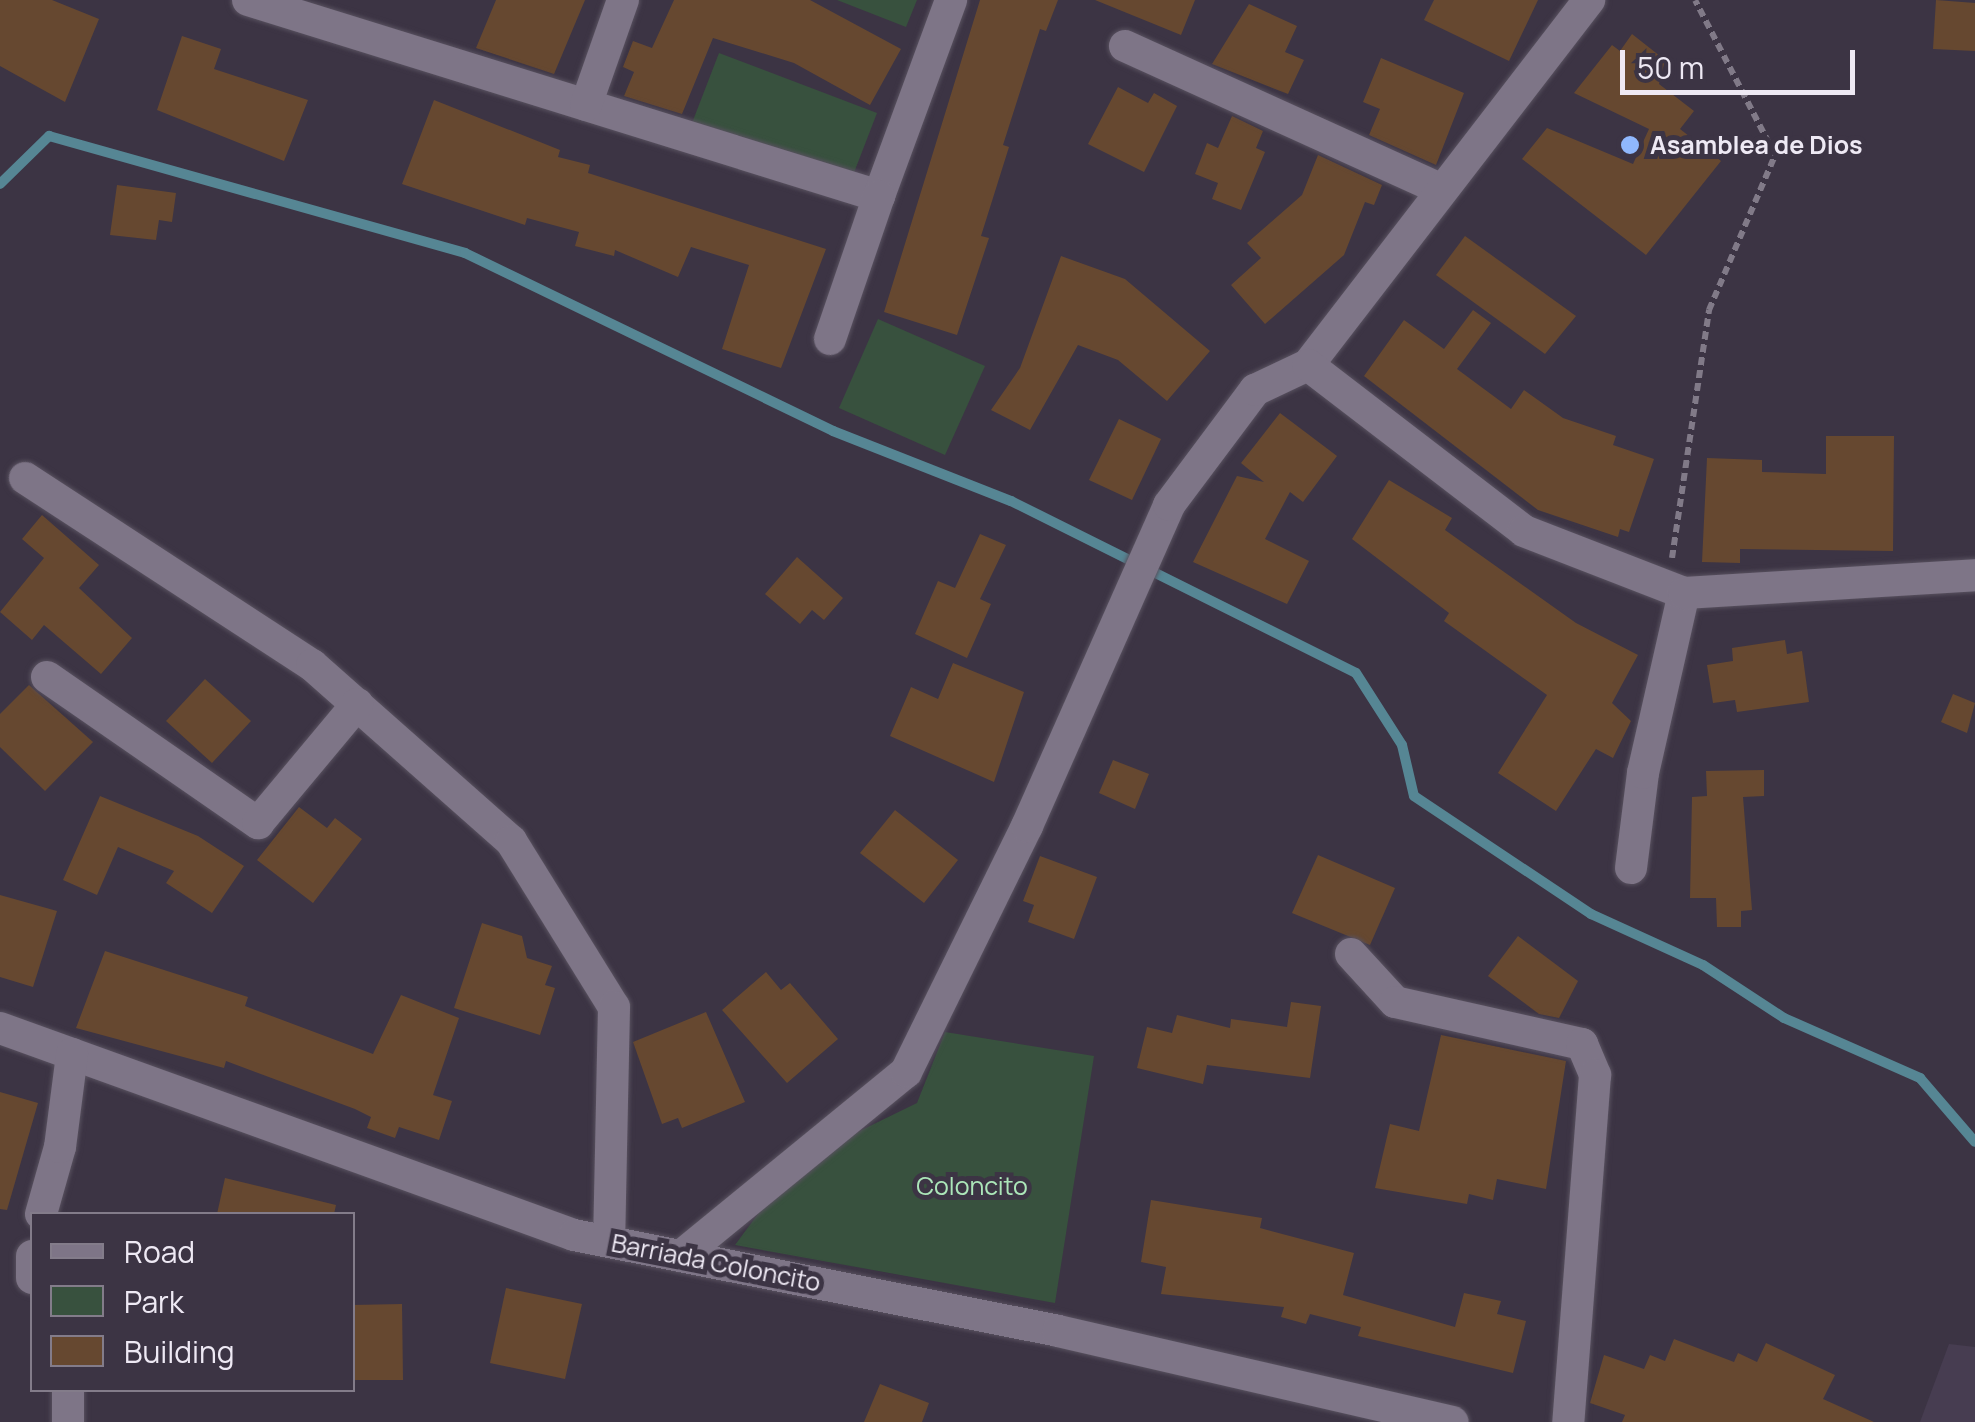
<!DOCTYPE html>
<style>
body{margin:0}
#map{position:relative;width:1975px;height:1422px;overflow:hidden;background:#3c3444;font-family:Manrope,sans-serif}
div>[style]{position:absolute}
[style*='--x']{left:calc(var(--x)*1px);top:calc(var(--y)*1px);width:calc(var(--w)*1px);rotate:calc(var(--a)*1deg)}
.built>*{inset:0;background:#473d51}
.green>*{inset:0;background:#38513e}
.stream>*{height:10px;margin:-5px;padding:0 5px;transform-origin:5px;border-radius:5px;background:#568694}
.building>*{inset:0;background:#664830}
.path>*{height:6px;margin-top:-3px;transform-origin:0;background:repeating-linear-gradient(90deg,#817a88 0 8px,transparent 0 13px)}
.roads{filter:drop-shadow(0 0 2px #58515f) drop-shadow(0 0 2px #58515f)}
.street>*{height:32px;margin:-16px;padding:0 16px;transform-origin:16px;border-radius:16px;background:#7e7587}
.dots>*{width:28px;height:28px;translate:-50% -50%;box-sizing:border-box;border:5px solid #3c3444;border-radius:50%}
span{translate:-50% -50%;white-space:nowrap;text-align:center;line-height:1.15;-webkit-text-stroke:10px #3c3444;paint-order:stroke}
.poi-label{font-size:25px;color:#eee9f4;font-weight:700}
.left{translate:0 -50%;text-align:left}
.park-label{font-size:25px;color:#ace6b9}
.street-label{font-size:25px;color:#eee9f4}
.legend{position:absolute;left:30px;top:1212px;width:325px;height:180px;box-sizing:border-box;background:#3c3444;border:2px solid #837c8a;margin:0;padding:12px 18px;list-style:none;font-size:30px;color:#eee9f4}
.legend li{display:flex;align-items:center;gap:20px;height:50px}
.legend b{width:50px;border:2px solid #837c8a}
.scale{position:absolute;left:1620px;top:50px;width:235px;height:45px;box-sizing:border-box;border:5px solid #eee9f4;border-top:0;padding-left:12px;font-size:30px;line-height:35px;white-space:nowrap;color:#eee9f4;-webkit-text-stroke:8px #3c3444;paint-order:stroke}
</style>
<div id="map">
<div class="built">
<div style="clip-path:polygon(1949px 1344px,1975px 1347px,1975px 1422px,1920px 1422px)"></div>
</div>
<div class="green">
<div style="clip-path:polygon(837px 0,917px 0,906px 27px)"></div>
<div style="clip-path:polygon(719px 53px,877px 113px,850px 183px,692px 123px)"></div>
<div style="clip-path:polygon(878px 319px,985px 366px,945px 455px,839px 408px)"></div>
<div style="clip-path:polygon(945px 1032px,1094px 1056px,1055px 1303px,735px 1245px,777px 1188px,835px 1143px,917px 1103px)"></div>
</div>
<div class="stream">
<div style="--x:0;--y:184;--w:69;--a:-44.4"></div>
<div style="--x:49;--y:136;--w:432;--a:15.7"></div>
<div style="--x:465;--y:253;--w:409;--a:25.8"></div>
<div style="--x:833;--y:431;--w:191;--a:21.5"></div>
<div style="--x:1011;--y:501;--w:385;--a:26.5"></div>
<div style="--x:1356;--y:673;--w:85;--a:57.4"></div>
<div style="--x:1402;--y:745;--w:52;--a:76.8"></div>
<div style="--x:1414;--y:796;--w:213;--a:33.7"></div>
<div style="--x:1591;--y:914;--w:123;--a:24.5"></div>
<div style="--x:1703;--y:965;--w:97;--a:33.2"></div>
<div style="--x:1784;--y:1018;--w:149;--a:23.8"></div>
<div style="--x:1920;--y:1078;--w:84;--a:49.3"></div>
</div>
<div class="building">
<div style="clip-path:polygon(0 0,52px 0,99px 19px,65px 102px,0 66px)"></div>
<div style="clip-path:polygon(496px 0,585px 0,554px 74px,476px 48px)"></div>
<div style="clip-path:polygon(674px 0,810px 0,901px 49px,870px 105px,794px 63px,713px 38px,682px 114px,624px 96px,634px 72px,623px 67px,633px 41px,652px 48px)"></div>
<div style="clip-path:polygon(980px 0,1058px 0,1046px 31px,1040px 29px,1003px 145px,1009px 147px,981px 236px,989px 238px,957px 335px,884px 312px)"></div>
<div style="clip-path:polygon(1095px 0,1195px 0,1181px 35px)"></div>
<div style="clip-path:polygon(1434px 0,1538px 0,1509px 61px,1424px 20px)"></div>
<div style="clip-path:polygon(1936px 0,1975px 3px,1975px 51px,1933px 49px)"></div>
<div style="clip-path:polygon(1249px 4px,1297px 26px,1285px 52px,1304px 60px,1288px 94px,1212px 64px)"></div>
<div style="clip-path:polygon(1632px 34px,1665px 60px,1659px 84px,1694px 111px,1680px 129px,1721px 161px,1646px 255px,1522px 159px,1547px 128px,1633px 164px,1649px 129px,1574px 93px,1612px 45px,1620px 51px)"></div>
<div style="clip-path:polygon(182px 36px,221px 49px,214px 69px,308px 100px,284px 161px,157px 110px)"></div>
<div style="clip-path:polygon(1381px 58px,1464px 93px,1436px 165px,1369px 135px,1380px 109px,1363px 102px)"></div>
<div style="clip-path:polygon(1118px 87px,1148px 103px,1154px 93px,1177px 106px,1144px 172px,1088px 144px)"></div>
<div style="clip-path:polygon(434px 100px,560px 150px,558px 157px,590px 165px,588px 173px,826px 249px,781px 368px,722px 349px,749px 265px,691px 247px,678px 277px,615px 250px,614px 256px,575px 246px,579px 232px,527px 218px,525px 225px,402px 184px)"></div>
<div style="clip-path:polygon(1232px 116px,1263px 131px,1256px 148px,1265px 152px,1241px 210px,1212px 199px,1218px 183px,1195px 174px,1207px 143px,1218px 148px)"></div>
<div style="clip-path:polygon(1318px 155px,1382px 185px,1374px 205px,1365px 202px,1344px 255px,1265px 324px,1231px 285px,1261px 258px,1247px 243px,1302px 195px)"></div>
<div style="clip-path:polygon(117px 185px,176px 193px,172px 222px,159px 220px,156px 240px,110px 235px)"></div>
<div style="clip-path:polygon(1465px 236px,1576px 316px,1545px 354px,1436px 275px)"></div>
<div style="clip-path:polygon(1061px 256px,1125px 279px,1210px 351px,1167px 401px,1118px 360px,1078px 345px,1030px 430px,991px 410px,1020px 368px)"></div>
<div style="clip-path:polygon(1473px 310px,1491px 323px,1457px 369px,1511px 409px,1524px 390px,1563px 418px,1616px 436px,1613px 445px,1654px 459px,1629px 532px,1620px 529px,1618px 537px,1538px 510px,1364px 376px,1404px 320px,1444px 349px)"></div>
<div style="clip-path:polygon(1280px 413px,1337px 456px,1303px 502px,1290px 492px,1265px 539px,1309px 561px,1287px 604px,1193px 562px,1237px 476px,1264px 482px,1241px 463px)"></div>
<div style="clip-path:polygon(1119px 419px,1161px 439px,1132px 500px,1089px 480px)"></div>
<div style="clip-path:polygon(1826px 436px,1894px 436px,1893px 551px,1740px 549px,1740px 563px,1702px 562px,1707px 458px,1762px 460px,1762px 472px,1826px 474px)"></div>
<div style="clip-path:polygon(1389px 480px,1452px 518px,1445px 530px,1576px 623px,1638px 655px,1612px 703px,1631px 721px,1613px 758px,1596px 749px,1556px 811px,1498px 773px,1547px 695px,1444px 621px,1449px 613px,1352px 539px)"></div>
<div style="clip-path:polygon(42px 515px,99px 565px,79px 588px,132px 638px,101px 674px,44px 625px,32px 640px,0 612px,44px 558px,22px 539px)"></div>
<div style="clip-path:polygon(980px 534px,1006px 545px,980px 599px,991px 604px,967px 658px,915px 634px,938px 581px,955px 588px)"></div>
<div style="clip-path:polygon(797px 557px,843px 598px,824px 620px,812px 610px,800px 624px,765px 594px)"></div>
<div style="clip-path:polygon(1785px 640px,1787px 654px,1802px 651px,1809px 702px,1737px 712px,1735px 700px,1713px 703px,1707px 665px,1733px 661px,1732px 648px)"></div>
<div style="clip-path:polygon(953px 663px,1024px 692px,994px 782px,890px 736px,911px 687px,938px 699px)"></div>
<div style="clip-path:polygon(205px 679px,251px 721px,212px 763px,166px 721px)"></div>
<div style="clip-path:polygon(29px 685px,93px 742px,45px 791px,0 747px,0 714px)"></div>
<div style="clip-path:polygon(1953px 694px,1975px 703px,1967px 733px,1941px 722px)"></div>
<div style="clip-path:polygon(1113px 760px,1149px 774px,1135px 809px,1099px 793px)"></div>
<div style="clip-path:polygon(1764px 770px,1764px 796px,1743px 797px,1752px 910px,1741px 911px,1741px 927px,1717px 927px,1716px 898px,1690px 898px,1692px 797px,1707px 796px,1706px 771px)"></div>
<div style="clip-path:polygon(100px 796px,198px 836px,244px 866px,212px 913px,166px 883px,174px 871px,118px 847px,97px 895px,63px 880px)"></div>
<div style="clip-path:polygon(299px 807px,327px 828px,335px 818px,362px 839px,313px 903px,257px 860px)"></div>
<div style="clip-path:polygon(895px 810px,958px 860px,924px 903px,860px 853px)"></div>
<div style="clip-path:polygon(1318px 855px,1395px 888px,1370px 945px,1292px 913px)"></div>
<div style="clip-path:polygon(1040px 856px,1097px 877px,1074px 939px,1028px 922px,1034px 905px,1023px 901px)"></div>
<div style="clip-path:polygon(0 895px,57px 911px,33px 987px,0 977px)"></div>
<div style="clip-path:polygon(482px 923px,522px 936px,527px 958px,552px 966px,545px 985px,555px 988px,540px 1035px,454px 1008px)"></div>
<div style="clip-path:polygon(1518px 936px,1578px 981px,1559px 1018px,1539px 1014px,1488px 976px)"></div>
<div style="clip-path:polygon(105px 951px,248px 997px,245px 1006px,373px 1054px,401px 995px,459px 1018px,433px 1095px,452px 1101px,439px 1140px,399px 1127px,395px 1138px,367px 1128px,371px 1117px,355px 1109px,226px 1061px,224px 1068px,76px 1028px)"></div>
<div style="clip-path:polygon(766px 972px,781px 990px,790px 983px,838px 1039px,787px 1083px,722px 1010px)"></div>
<div style="clip-path:polygon(1291px 1002px,1321px 1006px,1310px 1078px,1207px 1065px,1203px 1084px,1137px 1068px,1147px 1027px,1172px 1033px,1177px 1015px,1230px 1028px,1231px 1019px,1287px 1027px)"></div>
<div style="clip-path:polygon(706px 1012px,745px 1102px,682px 1128px,678px 1118px,662px 1124px,633px 1042px)"></div>
<div style="clip-path:polygon(1441px 1035px,1566px 1061px,1546px 1189px,1497px 1179px,1493px 1200px,1469px 1194px,1467px 1204px,1375px 1188px,1390px 1124px,1419px 1131px)"></div>
<div style="clip-path:polygon(0 1092px,38px 1103px,7px 1210px,0 1209px)"></div>
<div style="clip-path:polygon(225px 1178px,336px 1205px,334px 1214px,217px 1214px)"></div>
<div style="clip-path:polygon(1151px 1200px,1262px 1218px,1260px 1228px,1354px 1253px,1343px 1295px,1455px 1327px,1464px 1293px,1501px 1301px,1497px 1314px,1526px 1321px,1513px 1373px,1358px 1336px,1361px 1327px,1310px 1314px,1306px 1324px,1281px 1317px,1284px 1307px,1161px 1294px,1166px 1267px,1141px 1262px)"></div>
<div style="clip-path:polygon(506px 1288px,582px 1304px,565px 1379px,490px 1363px)"></div>
<div style="clip-path:polygon(402px 1304px,403px 1380px,352px 1380px,352px 1305px)"></div>
<div style="clip-path:polygon(1674px 1339px,1734px 1362px,1738px 1353px,1757px 1362px,1766px 1343px,1835px 1375px,1823px 1399px,1874px 1422px,1622px 1422px,1625px 1415px,1590px 1403px,1604px 1355px,1644px 1369px,1650px 1355px,1665px 1361px)"></div>
<div style="clip-path:polygon(880px 1384px,929px 1403px,922px 1422px,864px 1422px)"></div>
</div>
<div class="path">
<div style="--x:1672;--y:558;--w:251;--a:-81.5"></div>
<div style="--x:1709;--y:310;--w:168;--a:-66.9"></div>
<div style="--x:1775;--y:155;--w:174;--a:-117.3"></div>
</div>
<div class="roads">
<div class="street">
<div style="--x:248;--y:0;--w:661;--a:17.26"></div>
<div style="--x:879;--y:196;--w:209;--a:-69.8"></div>
<div style="--x:1125;--y:46;--w:348;--a:24.4"></div>
<div style="--x:586;--y:105;--w:111;--a:-70.6"></div>
<div style="--x:830;--y:339;--w:151;--a:-71.1"></div>
<div style="--x:1308;--y:365;--w:461;--a:-52.4"></div>
<div style="--x:25;--y:478;--w:343;--a:33.1"></div>
<div style="--x:312;--y:665;--w:266;--a:41.5"></div>
<div style="--x:511;--y:841;--w:195;--a:58.2"></div>
<div style="--x:614;--y:1007;--w:234;--a:91.2"></div>
<div style="--x:47;--y:677;--w:257;--a:34.7"></div>
<div style="--x:258;--y:823;--w:155;--a:-50.2"></div>
<div style="--x:1631;--y:868;--w:96;--a:-82.8"></div>
<div style="--x:1643;--y:773;--w:185;--a:-77.2"></div>
<div style="--x:1351;--y:954;--w:65;--a:47.5"></div>
<div style="--x:1395;--y:1002;--w:192;--a:12.7"></div>
<div style="--x:1582;--y:1044;--w:34;--a:67"></div>
<div style="--x:1595;--y:1075;--w:348;--a:94.4"></div>
<div style="--x:0;--y:1028;--w:610;--a:19.83"></div>
<div style="--x:574;--y:1235;--w:493;--a:11.2"></div>
<div style="--x:1058;--y:1331;--w:405;--a:13"></div>
<div style="--x:41;--y:1214;--w:70;--a:-74.2"></div>
<div style="--x:60;--y:1147;--w:94;--a:-82.6"></div>
<div style="--x:32;--y:1256;--w:22;--a:90"></div>
<div style="--x:681;--y:1256;--w:291;--a:-39.3"></div>
<div style="--x:906;--y:1072;--w:274;--a:-63.8"></div>
<div style="--x:1027;--y:826;--w:351;--a:-66.1"></div>
<div style="--x:1169;--y:505;--w:144;--a:-53.2"></div>
<div style="--x:1255;--y:390;--w:59;--a:-25.3"></div>
<div style="--x:1308;--y:365;--w:272;--a:37.5"></div>
<div style="--x:1524;--y:531;--w:172;--a:21.2"></div>
<div style="--x:1684;--y:593;--w:292;--a:-3.5"></div>
<div style="--x:68;--y:1422;--w:32;--a:-90"></div>
</div>
</div>
<div class="dots">
<div style="left:1630px;top:145px;background:#90b8fd"></div>
</div>
<div class="poi-label">
<span class="left" style="left:1650px;top:145px">Asamblea de Dios</span>
</div>
<div class="park-label">
<span style="left:972px;top:1186px">Coloncito</span>
</div>
<div class="street-label">
<span style="left:716px;top:1263px;rotate:11deg">Barriada Coloncito</span>
</div>
<ul class="legend">
<li><b style="height:12px;background:#7e7587"></b>Road</li>
<li><b style="height:28px;background:#38513e"></b>Park</li>
<li><b style="height:28px;background:#664830"></b>Building</li>
</ul>
<div class="scale">50 m</div>
</div>
